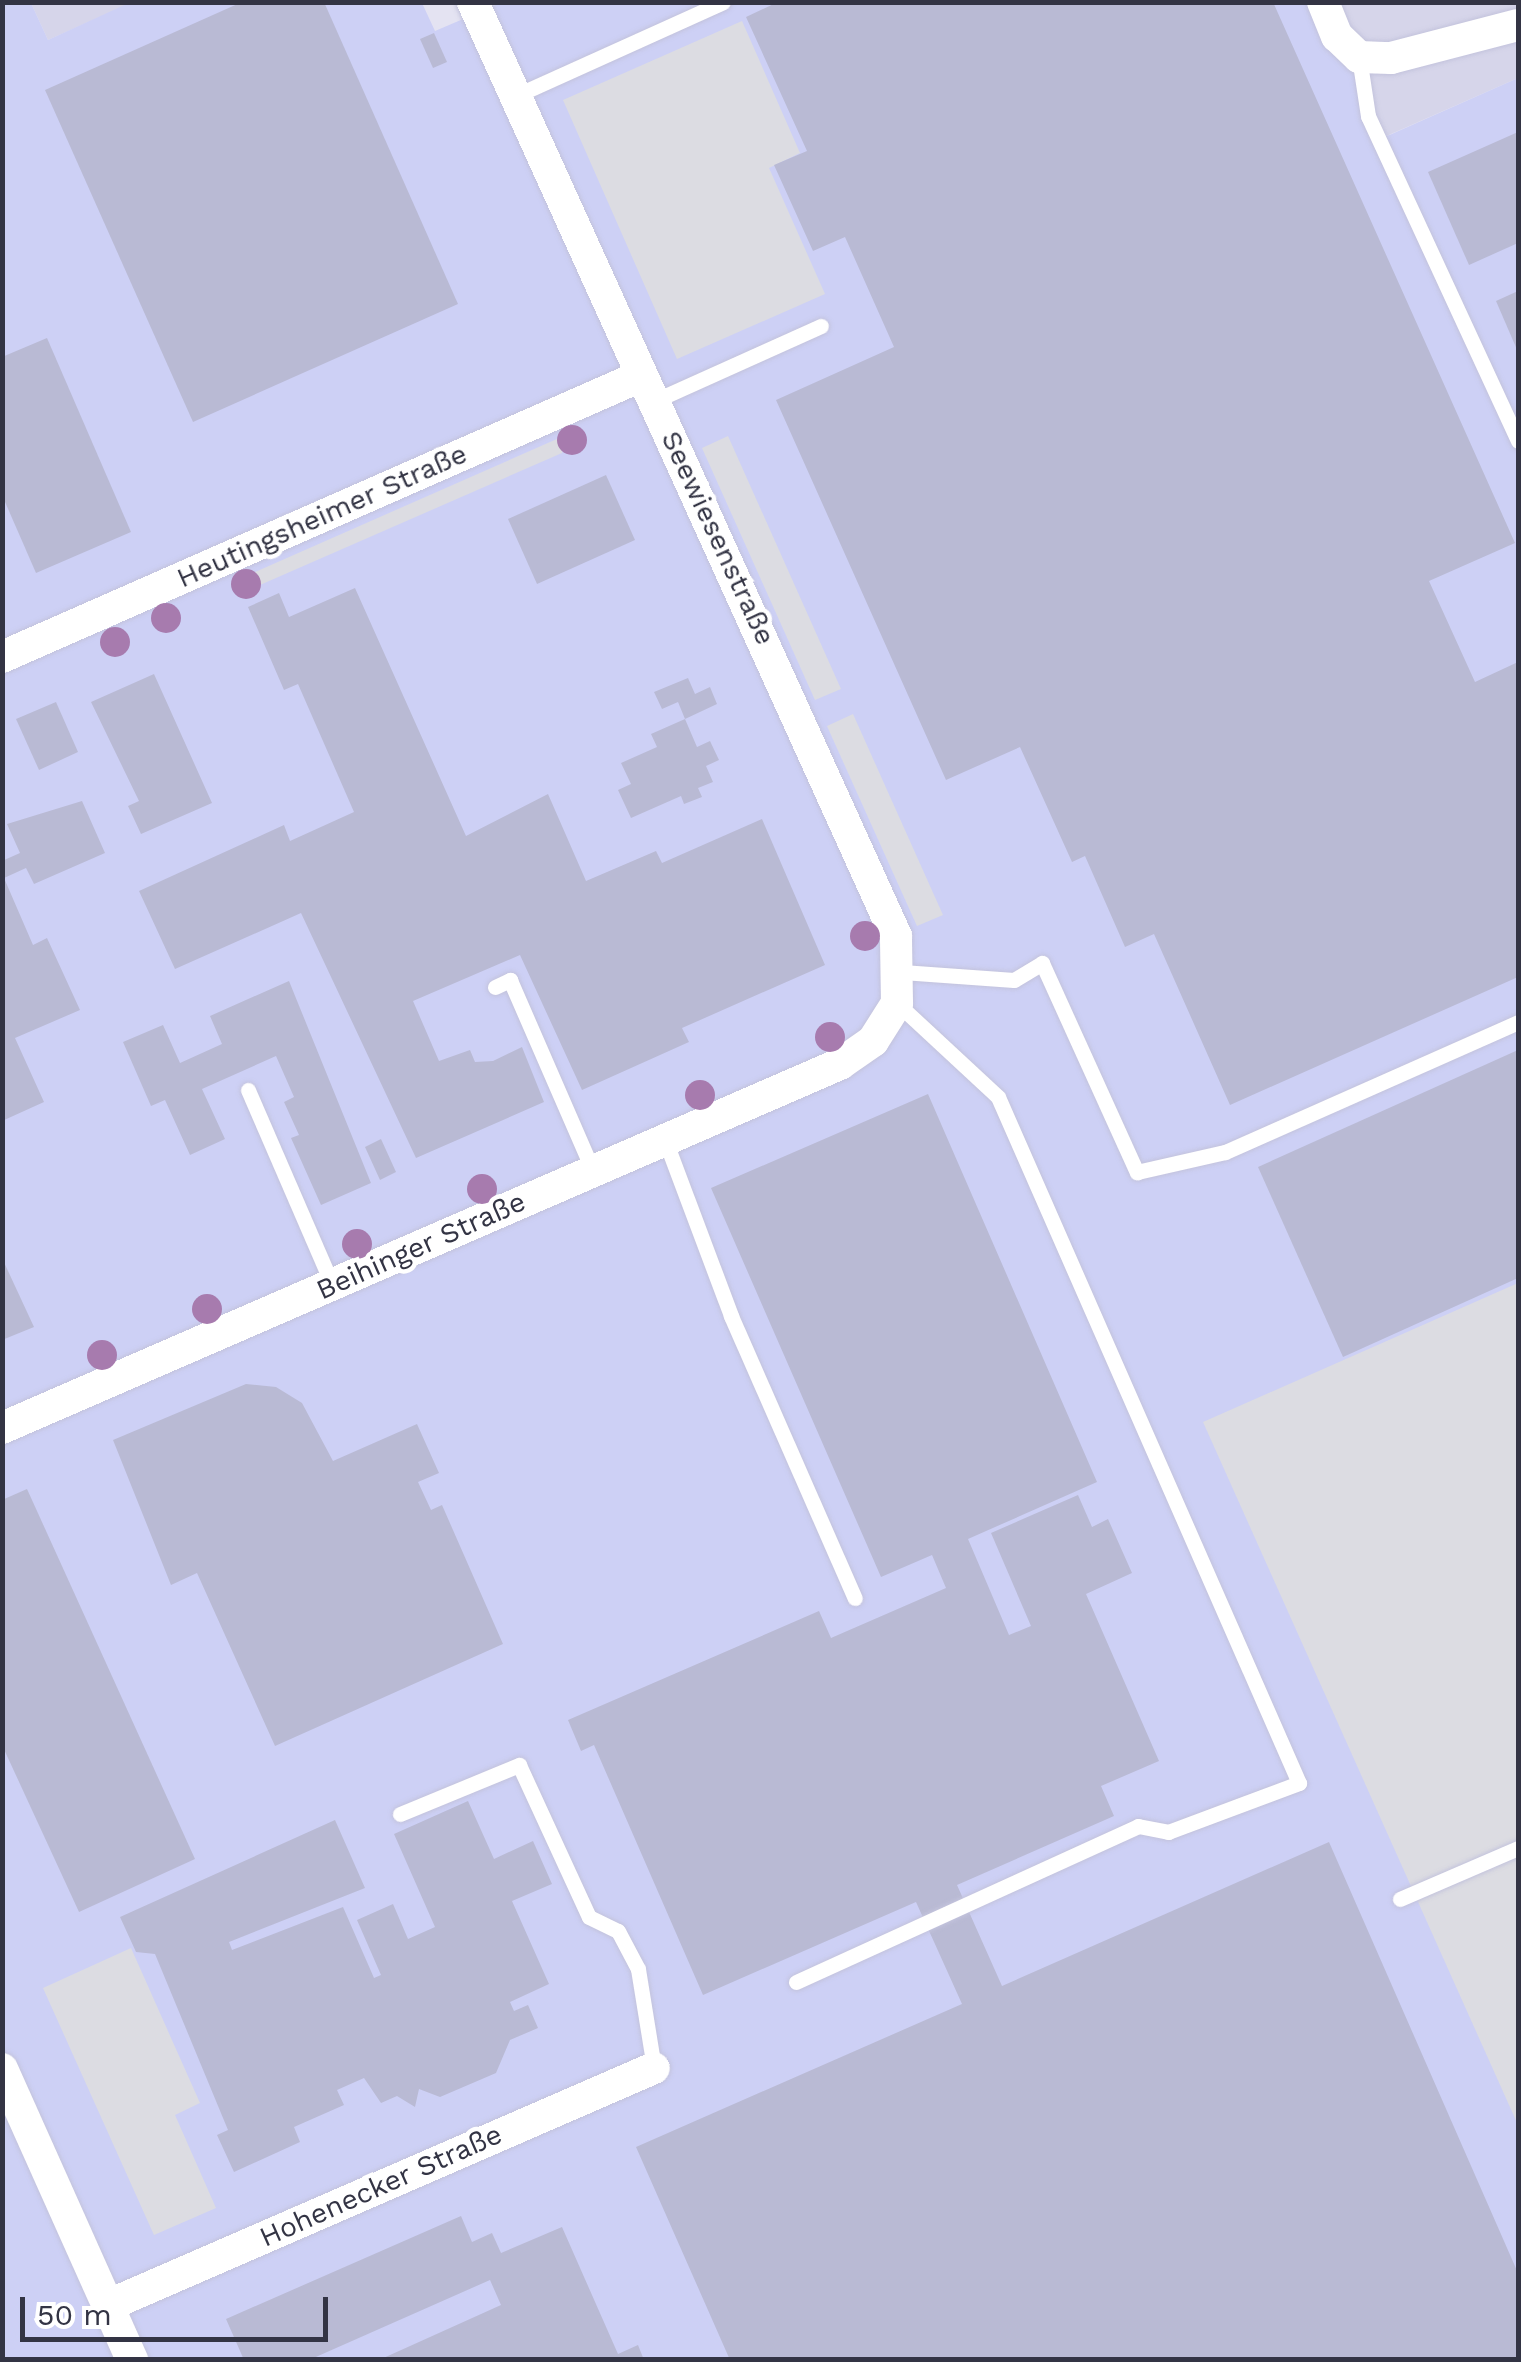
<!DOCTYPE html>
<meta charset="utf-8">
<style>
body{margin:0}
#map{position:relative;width:1521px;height:2362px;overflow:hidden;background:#e4e3f2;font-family:"Work Sans",sans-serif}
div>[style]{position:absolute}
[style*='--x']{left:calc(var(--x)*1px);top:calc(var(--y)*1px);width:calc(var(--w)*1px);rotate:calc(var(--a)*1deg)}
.residential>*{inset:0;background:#d6d5ea}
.commercial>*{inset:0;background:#cdd0f5}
.parking>*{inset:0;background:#dcdce2}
.building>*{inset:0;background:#b9bad4}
.roads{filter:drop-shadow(0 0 2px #c3c3dc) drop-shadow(0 0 2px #c3c3dc)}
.service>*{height:15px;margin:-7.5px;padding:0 7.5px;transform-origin:7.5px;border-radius:7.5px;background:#fff}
.minor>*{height:32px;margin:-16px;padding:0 16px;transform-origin:16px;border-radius:16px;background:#fff}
.trees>*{width:30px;height:30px;margin:-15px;border-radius:50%;background:#a77bae}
span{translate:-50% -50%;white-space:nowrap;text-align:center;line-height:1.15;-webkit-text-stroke:9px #fff;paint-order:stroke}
.street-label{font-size:28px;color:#333444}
.frame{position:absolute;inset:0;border:5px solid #333444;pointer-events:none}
.scale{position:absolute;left:20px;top:2297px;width:308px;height:45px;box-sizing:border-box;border:5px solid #333444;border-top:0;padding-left:12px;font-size:30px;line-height:35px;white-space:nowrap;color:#333444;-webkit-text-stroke:8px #fff;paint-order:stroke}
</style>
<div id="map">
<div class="residential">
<div style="clip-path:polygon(31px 3px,131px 3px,48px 40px)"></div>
<div style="clip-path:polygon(1319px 3px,1518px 3px,1518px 78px,1384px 137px)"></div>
</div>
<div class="commercial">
<div style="clip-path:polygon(131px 2px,422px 3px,435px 31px,503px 2px,1319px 3px,1385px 137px,1518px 78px,1518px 2359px,3px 2359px,3px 3px,31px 3px,48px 40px)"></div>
</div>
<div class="parking">
<div style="clip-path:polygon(742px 21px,800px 153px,769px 168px,825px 294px,677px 359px,563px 100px)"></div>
<div style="clip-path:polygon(566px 435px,562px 453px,260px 585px,246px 576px)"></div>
<div style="clip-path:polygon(728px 436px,841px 689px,815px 700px,702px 448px)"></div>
<div style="clip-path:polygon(853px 714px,943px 915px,917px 926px,827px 726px)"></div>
<div style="clip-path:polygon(1518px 1283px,1518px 2125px,1203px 1422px)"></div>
<div style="clip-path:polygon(131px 1948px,200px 2103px,175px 2115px,216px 2208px,154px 2235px,43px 1988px)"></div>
</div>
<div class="building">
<div style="clip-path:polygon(242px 2px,324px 2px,458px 304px,193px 422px,45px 90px)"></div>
<div style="clip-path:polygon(778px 2px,1273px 2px,1515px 543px,1429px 581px,1475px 682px,1518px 662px,1518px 977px,1230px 1105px,1154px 934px,1125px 947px,1085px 856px,1072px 862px,1020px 747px,946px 780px,776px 400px,894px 347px,845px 237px,813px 251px,774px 165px,807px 151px,746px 17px)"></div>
<div style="clip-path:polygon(434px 33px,447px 62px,433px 68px,420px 39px)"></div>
<div style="clip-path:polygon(1518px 132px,1518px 243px,1469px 265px,1428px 172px)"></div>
<div style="clip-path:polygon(1518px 291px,1518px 352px,1496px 301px)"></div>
<div style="clip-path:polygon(47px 338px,131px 532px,36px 573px,2px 495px,2px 357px)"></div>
<div style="clip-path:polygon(606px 475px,635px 540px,537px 584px,508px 519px)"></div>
<div style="clip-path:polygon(355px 588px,466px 836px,548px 794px,586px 881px,656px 851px,662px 863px,762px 819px,825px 965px,682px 1028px,689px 1042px,582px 1090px,520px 955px,413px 1001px,439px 1061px,470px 1050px,475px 1062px,493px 1061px,522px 1047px,544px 1102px,416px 1158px,301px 913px,175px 969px,139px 891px,284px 825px,290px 841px,354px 812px,298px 684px,284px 690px,248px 607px,279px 593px,289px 617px)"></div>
<div style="clip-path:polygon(154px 674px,212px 803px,141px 834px,128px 806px,139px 801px,91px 702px)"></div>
<div style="clip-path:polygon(688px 678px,695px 694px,710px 687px,717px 704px,685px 719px,678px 702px,662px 709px,654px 692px)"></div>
<div style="clip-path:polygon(56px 702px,78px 752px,39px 770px,16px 719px)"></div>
<div style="clip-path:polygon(685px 719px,697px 747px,710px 741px,719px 760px,706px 766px,713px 782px,698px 788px,702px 797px,684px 804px,681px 796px,631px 818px,618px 790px,631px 784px,621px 763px,657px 747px,651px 734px)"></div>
<div style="clip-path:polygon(82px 801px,105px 853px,34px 884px,26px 868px,4px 878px,33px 945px,47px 938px,80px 1010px,15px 1038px,44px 1102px,2px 1121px,2px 861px,20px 853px,7px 824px)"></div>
<div style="clip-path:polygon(289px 981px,371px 1183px,321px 1205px,291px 1138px,299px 1135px,284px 1102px,294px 1097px,276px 1056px,202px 1089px,225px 1139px,190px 1155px,165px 1100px,151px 1106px,123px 1042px,163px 1025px,180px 1063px,222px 1044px,210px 1016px)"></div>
<div style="clip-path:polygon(1518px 1050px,1518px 1278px,1343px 1357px,1258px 1167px)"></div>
<div style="clip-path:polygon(928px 1094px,1097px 1482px,968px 1539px,1009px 1635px,1031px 1626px,991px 1533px,1078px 1495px,1092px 1527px,1108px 1519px,1132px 1573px,1086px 1594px,1159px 1761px,1101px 1786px,1114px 1816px,957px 1885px,1002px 1986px,1329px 1842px,1518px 2273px,1518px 2360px,730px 2360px,636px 2147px,962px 2004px,916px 1902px,703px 1995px,594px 1745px,581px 1751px,568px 1720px,819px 1611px,831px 1638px,946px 1588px,932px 1555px,881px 1577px,711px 1188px)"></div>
<div style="clip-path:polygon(381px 1139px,396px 1172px,380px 1180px,365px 1147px)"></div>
<div style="clip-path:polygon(2px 1258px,34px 1327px,2px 1340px)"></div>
<div style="clip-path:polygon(246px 1384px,276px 1387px,302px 1403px,333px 1461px,417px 1424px,439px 1473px,418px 1482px,431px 1510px,442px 1505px,503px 1644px,275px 1746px,197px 1573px,171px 1585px,113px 1440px)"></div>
<div style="clip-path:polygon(27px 1489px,195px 1859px,79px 1912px,2px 1745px,2px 1500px)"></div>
<div style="clip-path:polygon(468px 1801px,494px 1859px,533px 1841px,552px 1884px,512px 1901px,549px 1984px,510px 2002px,514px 2011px,528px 2005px,538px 2028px,510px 2040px,496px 2073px,440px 2097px,419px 2089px,415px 2107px,397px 2096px,381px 2103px,364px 2078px,337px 2090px,344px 2105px,294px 2127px,300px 2142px,234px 2172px,217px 2135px,228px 2130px,155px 1954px,136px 1952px,120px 1917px,335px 1820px,365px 1888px,229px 1942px,232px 1950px,343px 1907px,374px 1978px,381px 1975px,357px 1920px,393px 1904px,408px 1939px,435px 1927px,394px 1834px)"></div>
<div style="clip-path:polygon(461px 2216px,472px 2242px,492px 2233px,501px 2253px,562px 2227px,618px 2354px,638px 2345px,644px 2360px,379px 2360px,501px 2305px,490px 2280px,309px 2360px,244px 2360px,226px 2319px)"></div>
</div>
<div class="roads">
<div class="service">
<div style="--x:1359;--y:57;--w:60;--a:81.3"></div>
<div style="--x:1368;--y:116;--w:358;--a:65.2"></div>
<div style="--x:515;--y:96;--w:228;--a:-24.3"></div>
<div style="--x:654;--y:401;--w:183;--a:-24.2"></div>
<div style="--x:902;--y:972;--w:112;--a:4.1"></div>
<div style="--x:1014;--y:980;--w:33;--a:-31"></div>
<div style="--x:1042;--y:963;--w:230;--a:65.6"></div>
<div style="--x:1137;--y:1172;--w:90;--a:-12.8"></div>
<div style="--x:1225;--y:1152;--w:321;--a:-23.9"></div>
<div style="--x:495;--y:987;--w:17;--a:-25"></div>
<div style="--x:510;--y:980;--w:208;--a:66.5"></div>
<div style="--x:248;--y:1090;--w:211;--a:66.6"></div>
<div style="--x:665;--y:1140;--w:188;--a:69.4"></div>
<div style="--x:731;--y:1316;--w:308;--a:66.3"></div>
<div style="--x:400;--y:1814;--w:129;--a:-22.4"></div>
<div style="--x:519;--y:1765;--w:167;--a:65.3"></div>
<div style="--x:589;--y:1917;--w:32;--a:26"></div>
<div style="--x:618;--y:1931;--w:43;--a:62.2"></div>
<div style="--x:638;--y:1969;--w:100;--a:80.8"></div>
<div style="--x:1400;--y:1899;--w:129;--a:-23.4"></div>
<div style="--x:796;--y:1982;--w:376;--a:-24.5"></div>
<div style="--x:1138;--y:1826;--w:31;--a:11"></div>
<div style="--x:1168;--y:1832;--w:140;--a:-20.5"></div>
<div style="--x:1299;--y:1783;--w:749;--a:-113.69"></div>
<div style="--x:998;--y:1097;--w:138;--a:-137.1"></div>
</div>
<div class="minor">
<div style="--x:1323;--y:2;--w:37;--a:68"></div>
<div style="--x:1337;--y:36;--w:30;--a:44"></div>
<div style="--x:1359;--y:57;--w:32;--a:2"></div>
<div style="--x:1391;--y:58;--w:131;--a:-14.6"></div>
<div style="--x:2;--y:657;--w:698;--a:-23.74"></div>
<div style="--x:2;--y:1428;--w:914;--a:-23.48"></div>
<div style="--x:840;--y:1064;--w:40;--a:-34.9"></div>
<div style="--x:873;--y:1041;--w:45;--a:-57.7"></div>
<div style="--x:897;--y:1003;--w:67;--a:-90.9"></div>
<div style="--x:896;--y:936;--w:1025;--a:-114.37"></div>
<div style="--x:2;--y:2069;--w:319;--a:65.9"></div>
<div style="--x:109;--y:2305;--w:594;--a:-23.5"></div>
</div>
</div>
<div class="trees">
<div style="left:572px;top:440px"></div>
<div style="left:246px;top:584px"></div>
<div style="left:166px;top:618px"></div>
<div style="left:115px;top:642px"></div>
<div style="left:865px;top:936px"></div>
<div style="left:830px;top:1037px"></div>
<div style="left:700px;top:1095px"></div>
<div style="left:482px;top:1189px"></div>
<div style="left:357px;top:1244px"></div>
<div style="left:207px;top:1309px"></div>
<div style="left:102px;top:1355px"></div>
</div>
<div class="street-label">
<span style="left:322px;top:516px;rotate:-24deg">Heutingsheimer Straße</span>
<span style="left:718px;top:538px;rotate:65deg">Seewiesenstraße</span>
<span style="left:421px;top:1246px;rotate:-24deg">Beihinger Straße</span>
<span style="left:381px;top:2186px;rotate:-24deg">Hohenecker Straße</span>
</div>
<div class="frame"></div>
<div class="scale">50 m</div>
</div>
